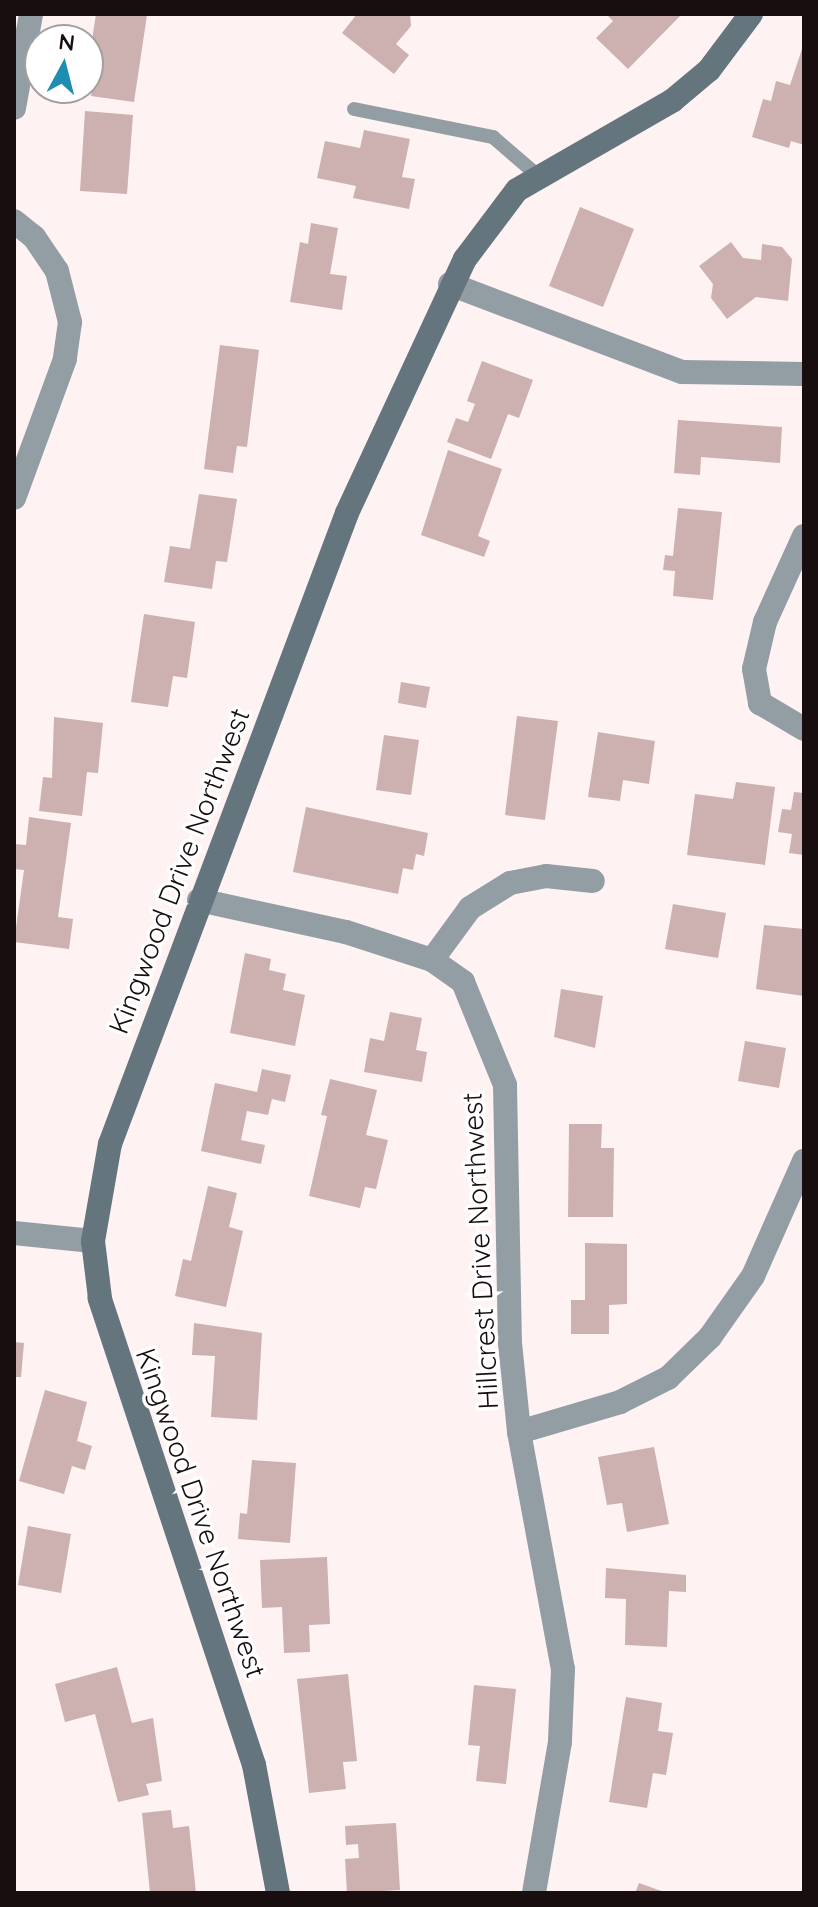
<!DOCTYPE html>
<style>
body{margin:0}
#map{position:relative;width:818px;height:1907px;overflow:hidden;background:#fff2f3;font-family:Quicksand,sans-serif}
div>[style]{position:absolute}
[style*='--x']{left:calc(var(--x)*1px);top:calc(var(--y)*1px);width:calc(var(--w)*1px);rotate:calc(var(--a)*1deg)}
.building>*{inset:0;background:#cdb0b0}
.lane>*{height:14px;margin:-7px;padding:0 7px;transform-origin:7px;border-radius:7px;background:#939ea4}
.street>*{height:24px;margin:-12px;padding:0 12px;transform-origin:12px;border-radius:12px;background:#939ea4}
.secondary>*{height:24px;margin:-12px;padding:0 12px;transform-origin:12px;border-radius:12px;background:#64757d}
span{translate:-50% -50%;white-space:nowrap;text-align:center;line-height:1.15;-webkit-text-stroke:7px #fff;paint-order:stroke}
.street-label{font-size:28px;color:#180e0f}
.frame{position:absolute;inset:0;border:16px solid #180e0f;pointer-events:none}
.north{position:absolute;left:24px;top:24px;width:80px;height:80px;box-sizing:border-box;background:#fff;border:2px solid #a39f9f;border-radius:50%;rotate:7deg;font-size:22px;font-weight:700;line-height:32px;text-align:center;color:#180e0f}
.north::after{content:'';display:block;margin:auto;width:28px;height:36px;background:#1f8cb2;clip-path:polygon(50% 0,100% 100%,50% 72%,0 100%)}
</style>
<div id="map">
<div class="building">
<div style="clip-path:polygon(96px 14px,147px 15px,134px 102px,91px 96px,96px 60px,89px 59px)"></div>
<div style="clip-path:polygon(357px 14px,410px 14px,411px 26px,396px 44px,409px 55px,394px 74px,342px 33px)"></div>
<div style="clip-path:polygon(606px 14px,682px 14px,628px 69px,596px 38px,613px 21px)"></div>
<div style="clip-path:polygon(804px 43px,804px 145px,791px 141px,789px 148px,752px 137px,763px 99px,771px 101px,776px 81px,790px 85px)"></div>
<div style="clip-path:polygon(85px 111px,133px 115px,127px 194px,80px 191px)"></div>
<div style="clip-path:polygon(364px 130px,410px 139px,402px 177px,415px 179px,409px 209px,353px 198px,356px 186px,317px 178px,325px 141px,360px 148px)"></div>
<div style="clip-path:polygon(580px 207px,634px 229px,603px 307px,549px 286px)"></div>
<div style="clip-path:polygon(311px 223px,338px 228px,330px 274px,347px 276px,342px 310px,290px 302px,300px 242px,308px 244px)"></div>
<div style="clip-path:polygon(731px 242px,743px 258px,761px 260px,762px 244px,782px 247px,792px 259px,788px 301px,756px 297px,727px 319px,711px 298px,713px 284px,699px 266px)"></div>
<div style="clip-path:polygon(220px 345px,259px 350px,247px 447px,237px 446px,233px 473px,204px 469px)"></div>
<div style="clip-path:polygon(482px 361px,533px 380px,519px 418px,508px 414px,491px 459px,447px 442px,456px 418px,468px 422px,475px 404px,467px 401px)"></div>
<div style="clip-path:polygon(678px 420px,782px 427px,780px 463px,701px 457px,700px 475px,674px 473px)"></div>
<div style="clip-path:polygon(448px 450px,502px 469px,478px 536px,490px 541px,484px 557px,421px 535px)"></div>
<div style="clip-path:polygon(199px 494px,237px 499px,227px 562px,216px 561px,212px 589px,164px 582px,170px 546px,190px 549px)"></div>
<div style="clip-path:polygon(678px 508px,722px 512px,713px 600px,673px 596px,675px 571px,663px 570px,665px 555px,673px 556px)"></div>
<div style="clip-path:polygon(144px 614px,195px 622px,187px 678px,173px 676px,168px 707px,131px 702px)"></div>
<div style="clip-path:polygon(401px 682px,430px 687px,426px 708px,398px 703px)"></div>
<div style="clip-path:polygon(517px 716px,558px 721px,545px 820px,505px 815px)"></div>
<div style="clip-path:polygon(54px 717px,103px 723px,98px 773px,87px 772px,82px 816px,39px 811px,43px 777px,52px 778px)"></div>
<div style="clip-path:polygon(598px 732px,655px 741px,649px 784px,623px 780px,620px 801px,588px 797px)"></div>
<div style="clip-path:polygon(384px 735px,419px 740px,411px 795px,376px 790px)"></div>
<div style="clip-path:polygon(736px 782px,775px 787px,765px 865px,687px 855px,695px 794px,733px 799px)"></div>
<div style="clip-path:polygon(794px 792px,804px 793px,804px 855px,789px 853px,792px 834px,778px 832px,782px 809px,791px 810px)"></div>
<div style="clip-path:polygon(306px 807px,428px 833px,424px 856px,416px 854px,413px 870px,403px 868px,398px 894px,293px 872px)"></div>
<div style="clip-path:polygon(29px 817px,71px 823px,58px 917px,73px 919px,69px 949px,14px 942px,24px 870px,14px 869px,14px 844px,26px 845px)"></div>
<div style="clip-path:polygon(673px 904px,726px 913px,718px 958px,665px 949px)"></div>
<div style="clip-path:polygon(764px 925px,804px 929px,804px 996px,756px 989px)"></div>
<div style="clip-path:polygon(245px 953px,271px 959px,269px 970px,286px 974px,283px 990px,305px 995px,295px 1046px,230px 1033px)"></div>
<div style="clip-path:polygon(561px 989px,603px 996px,595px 1048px,554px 1037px)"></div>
<div style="clip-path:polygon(390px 1012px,422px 1018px,416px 1050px,427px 1052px,422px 1082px,364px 1072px,370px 1038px,384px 1041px)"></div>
<div style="clip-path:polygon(745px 1041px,786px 1048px,779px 1088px,738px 1081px)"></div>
<div style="clip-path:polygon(262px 1069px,291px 1075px,285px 1102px,272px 1099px,268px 1115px,247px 1111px,241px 1140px,265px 1145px,261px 1164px,201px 1151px,215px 1083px,257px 1092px)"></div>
<div style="clip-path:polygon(330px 1079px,377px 1090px,366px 1135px,388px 1140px,376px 1189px,365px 1187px,360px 1208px,309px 1196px,327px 1116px,321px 1115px)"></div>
<div style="clip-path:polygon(569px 1124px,602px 1124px,601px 1148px,614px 1148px,613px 1217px,568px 1217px)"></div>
<div style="clip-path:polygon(208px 1186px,237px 1193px,229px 1227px,243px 1231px,226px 1307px,175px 1296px,183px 1259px,191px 1261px)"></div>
<div style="clip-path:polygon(585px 1243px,627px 1244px,627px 1304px,609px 1305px,609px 1334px,571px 1334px,571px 1300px,585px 1300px)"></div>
<div style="clip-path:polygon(194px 1323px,262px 1333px,257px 1420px,211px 1417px,215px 1356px,192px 1355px)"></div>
<div style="clip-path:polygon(14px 1342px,24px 1343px,21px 1377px,14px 1377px)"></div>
<div style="clip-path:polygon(45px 1390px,87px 1402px,77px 1441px,92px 1446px,85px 1470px,72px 1466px,64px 1494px,19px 1481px)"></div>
<div style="clip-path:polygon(654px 1447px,669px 1524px,627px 1532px,622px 1503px,607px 1505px,598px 1457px)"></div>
<div style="clip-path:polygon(252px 1460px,296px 1463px,290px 1543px,238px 1539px,240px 1513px,247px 1514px)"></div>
<div style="clip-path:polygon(28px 1526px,71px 1534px,61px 1593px,18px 1585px)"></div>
<div style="clip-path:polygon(327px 1557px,330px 1624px,309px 1625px,310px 1652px,284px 1653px,282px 1607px,262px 1608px,260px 1560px)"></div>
<div style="clip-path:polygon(606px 1568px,686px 1575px,686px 1592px,669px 1591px,667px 1647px,625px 1645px,626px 1599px,605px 1598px)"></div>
<div style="clip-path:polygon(117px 1667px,132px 1723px,153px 1718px,162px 1781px,146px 1784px,149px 1795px,118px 1802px,95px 1714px,65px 1722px,55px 1684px)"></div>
<div style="clip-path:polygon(348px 1674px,357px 1761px,343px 1762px,346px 1789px,309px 1793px,297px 1679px)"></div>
<div style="clip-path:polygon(474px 1685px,516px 1689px,506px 1784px,476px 1781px,480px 1746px,468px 1745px)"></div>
<div style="clip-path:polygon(626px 1697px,662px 1703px,658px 1731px,673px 1733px,666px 1775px,653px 1773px,647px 1808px,609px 1802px)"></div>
<div style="clip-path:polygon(171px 1810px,173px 1828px,189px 1826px,196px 1893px,150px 1893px,142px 1813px)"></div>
<div style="clip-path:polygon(396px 1823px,400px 1890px,347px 1893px,345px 1859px,359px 1858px,358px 1844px,346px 1845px,345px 1826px)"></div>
<div style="clip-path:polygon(639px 1883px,667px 1893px,635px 1893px)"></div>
</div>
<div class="lane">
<div style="--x:354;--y:109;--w:142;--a:11.4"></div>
<div style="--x:493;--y:137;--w:58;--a:40.8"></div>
</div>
<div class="street">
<div style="--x:14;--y:108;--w:96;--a:-79.7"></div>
<div style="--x:14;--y:221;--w:26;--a:39"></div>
<div style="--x:34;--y:237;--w:41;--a:55.9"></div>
<div style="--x:57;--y:271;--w:53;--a:75.7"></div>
<div style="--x:70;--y:322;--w:37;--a:98"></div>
<div style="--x:65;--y:359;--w:148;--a:110.1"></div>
<div style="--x:450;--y:284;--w:248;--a:20.8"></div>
<div style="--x:682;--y:372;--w:122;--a:0.9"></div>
<div style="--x:804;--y:536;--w:94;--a:114.4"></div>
<div style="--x:765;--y:622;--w:48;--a:103.2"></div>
<div style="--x:754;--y:669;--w:35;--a:80"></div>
<div style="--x:760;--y:703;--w:51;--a:30.6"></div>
<div style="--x:199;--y:900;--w:150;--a:12.3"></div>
<div style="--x:346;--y:932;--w:90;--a:18"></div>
<div style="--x:432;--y:960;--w:38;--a:35"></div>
<div style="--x:463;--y:982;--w:111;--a:67.8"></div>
<div style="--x:505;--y:1085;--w:258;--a:88.9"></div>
<div style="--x:510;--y:1343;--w:89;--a:84.2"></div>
<div style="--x:519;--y:1432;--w:241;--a:79.5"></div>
<div style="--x:563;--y:1669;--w:73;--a:92.4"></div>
<div style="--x:560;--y:1742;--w:153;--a:99.8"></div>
<div style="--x:432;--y:960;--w:64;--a:-53.8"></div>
<div style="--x:470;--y:908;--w:47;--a:-32"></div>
<div style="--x:510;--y:883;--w:37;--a:-11"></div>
<div style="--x:546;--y:876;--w:47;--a:6.1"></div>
<div style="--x:14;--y:1233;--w:79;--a:5.8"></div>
<div style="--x:519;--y:1432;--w:105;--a:-16.5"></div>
<div style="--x:620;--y:1402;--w:54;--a:-26.6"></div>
<div style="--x:668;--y:1378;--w:59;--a:-44.3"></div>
<div style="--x:710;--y:1337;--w:75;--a:-54.8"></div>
<div style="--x:753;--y:1276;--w:126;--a:-66.1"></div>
</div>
<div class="secondary">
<div style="--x:278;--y:1893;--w:130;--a:-100.6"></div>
<div style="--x:254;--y:1765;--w:492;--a:-108.3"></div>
<div style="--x:100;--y:1298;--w:57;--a:-97"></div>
<div style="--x:93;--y:1241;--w:98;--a:-80.1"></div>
<div style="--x:110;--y:1144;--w:674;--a:-69.41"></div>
<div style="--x:347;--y:513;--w:280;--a:-65.1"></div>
<div style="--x:465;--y:259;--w:86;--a:-53"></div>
<div style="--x:517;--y:190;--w:179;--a:-29.9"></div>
<div style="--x:672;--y:101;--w:48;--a:-40"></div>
<div style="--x:709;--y:70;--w:70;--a:-53.1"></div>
</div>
<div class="street-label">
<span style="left:179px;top:871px;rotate:-69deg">Kingwood Drive Northwest</span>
<span style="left:480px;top:1251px;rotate:-93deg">Hillcrest Drive Northwest</span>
<span style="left:201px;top:1513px;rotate:71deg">Kingwood Drive Northwest</span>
</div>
<div class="frame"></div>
<div class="north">N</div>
</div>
